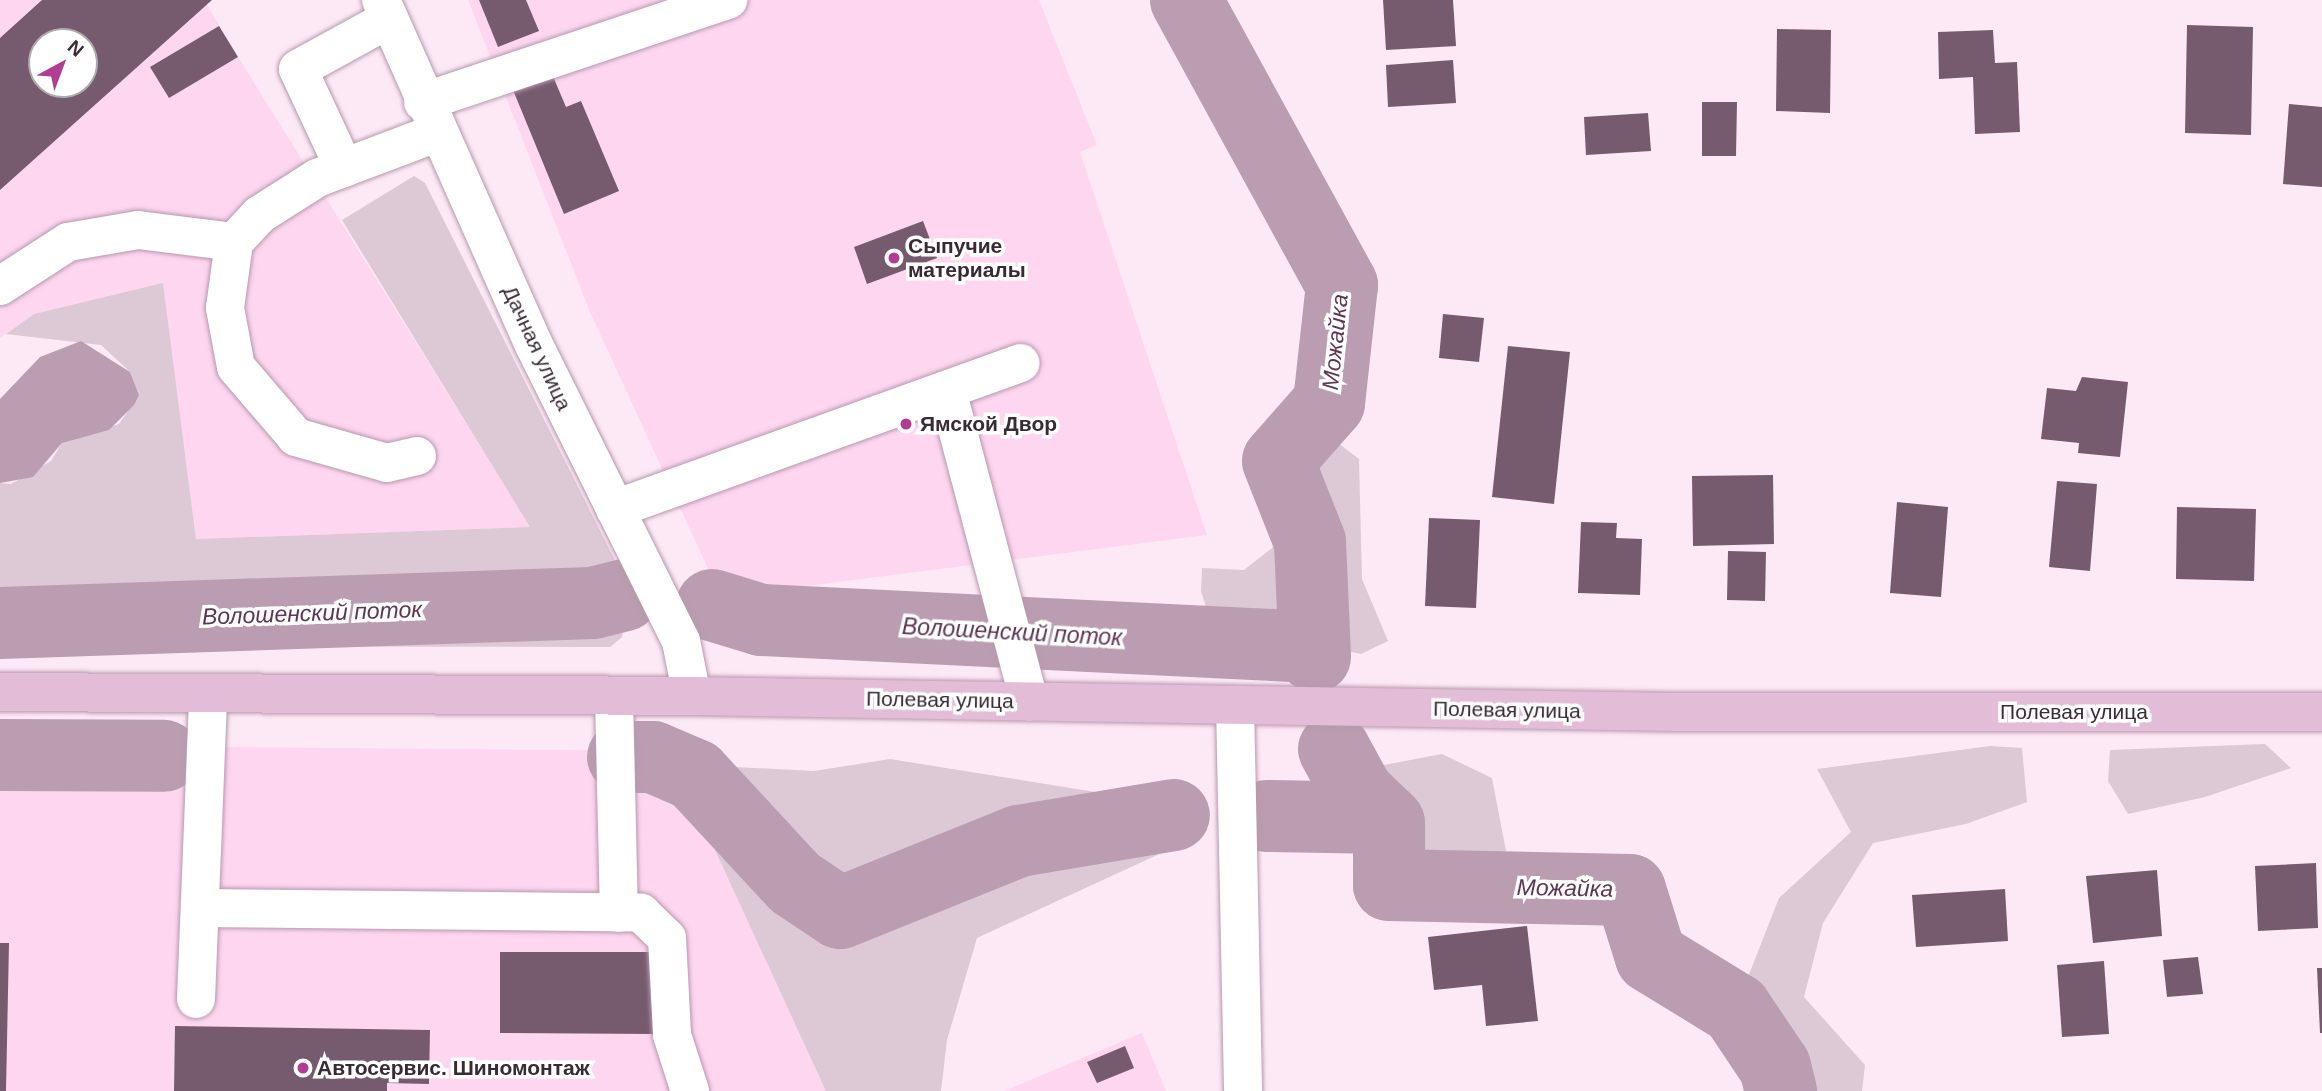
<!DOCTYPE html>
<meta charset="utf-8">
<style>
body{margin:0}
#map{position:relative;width:2322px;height:1091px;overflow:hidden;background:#fde9f6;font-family:Helvetica,sans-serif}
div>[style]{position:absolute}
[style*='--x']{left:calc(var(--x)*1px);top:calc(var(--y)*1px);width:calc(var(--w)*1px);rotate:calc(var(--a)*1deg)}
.built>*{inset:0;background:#fed6f0}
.green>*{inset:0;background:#ddc8d6}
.water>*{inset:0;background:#ba9db0}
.river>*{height:72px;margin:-36px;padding:0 36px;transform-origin:36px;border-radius:36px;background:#ba9db0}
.building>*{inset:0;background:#755b6d}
.roads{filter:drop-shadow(0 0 2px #b798ad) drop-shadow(0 0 2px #b798ad)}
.minor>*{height:38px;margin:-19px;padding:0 19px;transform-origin:19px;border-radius:19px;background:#fff}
.major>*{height:38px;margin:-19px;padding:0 19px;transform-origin:19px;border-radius:19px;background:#e3bcd7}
.dots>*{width:19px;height:19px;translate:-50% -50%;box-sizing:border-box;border:4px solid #fff;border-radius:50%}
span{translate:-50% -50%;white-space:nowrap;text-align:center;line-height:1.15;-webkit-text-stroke:7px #fff;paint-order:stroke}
.poi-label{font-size:21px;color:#382b34;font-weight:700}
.left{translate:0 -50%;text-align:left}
.street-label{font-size:21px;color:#382b34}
.water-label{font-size:23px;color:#5e3552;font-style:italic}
.north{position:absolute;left:28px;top:28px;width:70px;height:70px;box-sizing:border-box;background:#fff;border:2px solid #afaaae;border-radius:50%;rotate:41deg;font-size:19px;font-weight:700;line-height:28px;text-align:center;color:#382b34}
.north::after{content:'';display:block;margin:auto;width:24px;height:32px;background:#b03c94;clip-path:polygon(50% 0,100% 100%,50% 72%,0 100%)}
</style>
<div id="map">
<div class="built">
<div style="clip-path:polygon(evenodd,0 0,210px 0,207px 5px,238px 57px,531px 527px,196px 539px,163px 284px,34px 314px,0 338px,0 0,42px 42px,84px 42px,84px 84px,42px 84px,42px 42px)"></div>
<div style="clip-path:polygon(468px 0,1039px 0,1097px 145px,1080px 152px,1207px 535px,721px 597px,590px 312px)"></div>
<div style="clip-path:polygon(0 745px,669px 751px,827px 1091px,0 1091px)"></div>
<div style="clip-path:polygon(1142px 1033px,1166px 1091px,1004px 1091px)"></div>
</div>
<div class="green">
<div style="clip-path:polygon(414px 176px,425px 183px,631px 592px,622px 637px,610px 647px,585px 647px,0 646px,0 483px,11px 484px,51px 461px,62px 443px,119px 424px,139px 395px,130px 372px,101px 345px,6px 334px,34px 314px,163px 283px,196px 539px,530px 527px,342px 220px)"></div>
<div style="clip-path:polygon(1325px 433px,1359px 459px,1362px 579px,1388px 641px,1361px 654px,1211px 623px,1201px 591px,1202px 568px,1244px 570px,1272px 548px)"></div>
<div style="clip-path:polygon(2265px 744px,2291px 768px,2205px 797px,2128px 814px,2108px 781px,2110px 750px)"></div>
<div style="clip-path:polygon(1990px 746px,2022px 748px,2027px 802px,1966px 824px,1873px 843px,1823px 923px,1804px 997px,1865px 1065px,1862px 1091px,1759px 1091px,1746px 982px,1779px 898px,1851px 832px,1817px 769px)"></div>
<div style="clip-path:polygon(1442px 754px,1492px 778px,1506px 851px,1482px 872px,1419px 862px,1372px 793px,1373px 767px)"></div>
<div style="clip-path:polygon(890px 759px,1164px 803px,1183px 832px,1181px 844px,977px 938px,947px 1040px,941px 1091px,826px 1091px,697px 811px,716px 766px,814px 771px)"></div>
</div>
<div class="water">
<div style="clip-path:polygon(81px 341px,130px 372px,139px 395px,134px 405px,109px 430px,62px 443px,33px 477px,0 483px,0 399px,40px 357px)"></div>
</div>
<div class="river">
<div style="--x:1186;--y:0;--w:325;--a:61.3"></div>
<div style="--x:1342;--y:285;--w:119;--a:96.3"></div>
<div style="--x:1329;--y:403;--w:77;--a:131.3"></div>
<div style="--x:1278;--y:461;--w:87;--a:68.4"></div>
<div style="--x:1310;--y:542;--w:115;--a:87.5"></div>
<div style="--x:712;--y:605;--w:51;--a:17"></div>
<div style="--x:761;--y:620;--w:553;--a:2.8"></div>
<div style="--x:0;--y:623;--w:593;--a:-1.93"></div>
<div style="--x:593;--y:603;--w:32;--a:-14"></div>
<div style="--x:1334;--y:749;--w:50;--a:61.4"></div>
<div style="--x:1358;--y:793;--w:43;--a:44.1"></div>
<div style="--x:1389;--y:823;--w:62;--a:90"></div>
<div style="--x:1389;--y:885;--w:241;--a:1.2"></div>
<div style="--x:1630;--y:890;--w:70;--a:72.6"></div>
<div style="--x:1651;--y:957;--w:100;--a:31.5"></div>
<div style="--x:1736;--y:1009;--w:70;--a:56.1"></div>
<div style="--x:1775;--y:1067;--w:25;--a:76"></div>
<div style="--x:0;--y:755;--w:164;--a:0.3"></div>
<div style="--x:623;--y:757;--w:30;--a:0"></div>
<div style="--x:653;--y:757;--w:46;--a:23.2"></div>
<div style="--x:695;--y:775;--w:147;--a:47.2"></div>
<div style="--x:795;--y:883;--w:54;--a:33.7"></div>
<div style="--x:840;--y:913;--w:193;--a:-21.9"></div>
<div style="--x:1019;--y:841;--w:157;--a:-9.5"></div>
<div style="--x:1266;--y:816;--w:118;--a:1"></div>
</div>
<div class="building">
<div style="clip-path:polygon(evenodd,42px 0,212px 0,0 190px,0 38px,42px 0,42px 42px,84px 42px,84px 84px,42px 84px,42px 42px)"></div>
<div style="clip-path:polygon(479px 0,526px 0,539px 31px,498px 47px)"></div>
<div style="clip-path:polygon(1383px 0,1453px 0,1456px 46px,1386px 50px)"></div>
<div style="clip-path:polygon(2187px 25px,2253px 27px,2251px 135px,2185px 133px)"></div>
<div style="clip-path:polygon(219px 26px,238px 57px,169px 98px,150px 67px)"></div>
<div style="clip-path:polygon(1777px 29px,1831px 30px,1830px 113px,1776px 111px)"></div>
<div style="clip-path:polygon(1993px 30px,1995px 63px,2017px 62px,2020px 132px,1975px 134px,1973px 77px,1939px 79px,1938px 32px)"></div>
<div style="clip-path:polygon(1453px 60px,1456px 103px,1388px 107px,1386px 65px)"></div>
<div style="clip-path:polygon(552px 74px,566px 107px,581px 101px,619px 191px,564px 214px,513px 90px)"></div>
<div style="clip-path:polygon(1702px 102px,1737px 102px,1736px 156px,1702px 156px)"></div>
<div style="clip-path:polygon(2289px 104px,2322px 107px,2322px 187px,2283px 184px)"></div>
<div style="clip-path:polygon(1648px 113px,1651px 151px,1586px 155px,1584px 117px)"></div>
<div style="clip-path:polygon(923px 221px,937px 258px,867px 284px,854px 247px)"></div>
<div style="clip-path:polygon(1443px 314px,1484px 318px,1479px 362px,1439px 358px)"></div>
<div style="clip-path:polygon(1508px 346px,1570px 352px,1554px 504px,1492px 497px)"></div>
<div style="clip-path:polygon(2082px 377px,2128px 382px,2120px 457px,2078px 453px,2079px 443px,2041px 439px,2047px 388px,2076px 391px)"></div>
<div style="clip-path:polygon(1773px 475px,1774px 544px,1693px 546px,1692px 476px)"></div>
<div style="clip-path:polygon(2057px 481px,2097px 484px,2090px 571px,2049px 567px)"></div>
<div style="clip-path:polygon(1897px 502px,1948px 507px,1941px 597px,1890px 593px)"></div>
<div style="clip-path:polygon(2177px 507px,2256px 509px,2254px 581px,2176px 579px)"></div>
<div style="clip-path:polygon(1429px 518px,1480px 520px,1476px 608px,1425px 606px)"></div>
<div style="clip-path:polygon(1581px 522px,1617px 523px,1616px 538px,1642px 539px,1640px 595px,1578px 593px)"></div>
<div style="clip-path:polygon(1728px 551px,1766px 552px,1765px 601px,1727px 600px)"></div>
<div style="clip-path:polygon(2316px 863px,2318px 928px,2258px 931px,2255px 866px)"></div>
<div style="clip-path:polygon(2157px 870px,2162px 936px,2093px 943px,2086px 876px)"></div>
<div style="clip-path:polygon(2005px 889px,2008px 941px,1916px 947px,1912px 895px)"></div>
<div style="clip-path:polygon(1527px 926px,1538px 1021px,1486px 1026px,1482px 985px,1434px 990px,1428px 937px)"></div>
<div style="clip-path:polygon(0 943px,9px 943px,6px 1091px,0 1091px)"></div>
<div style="clip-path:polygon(500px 952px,654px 952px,653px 1034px,500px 1033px)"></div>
<div style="clip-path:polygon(2198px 957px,2203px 994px,2167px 997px,2163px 960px)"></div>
<div style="clip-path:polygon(2104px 961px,2109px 1034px,2062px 1037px,2057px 965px)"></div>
<div style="clip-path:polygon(2317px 968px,2322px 968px,2322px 1033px,2320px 1033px)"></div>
<div style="clip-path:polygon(175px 1026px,430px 1030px,429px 1084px,387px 1083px,387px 1091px,174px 1091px)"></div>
<div style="clip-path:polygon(1125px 1046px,1134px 1068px,1097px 1083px,1087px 1062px)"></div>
</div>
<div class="roads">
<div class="minor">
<div style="--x:381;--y:0;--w:377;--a:66.1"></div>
<div style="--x:534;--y:345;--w:330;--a:63.6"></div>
<div style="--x:681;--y:641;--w:56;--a:78.7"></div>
<div style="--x:423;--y:102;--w:322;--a:-18.5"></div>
<div style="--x:344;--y:168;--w:109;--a:-114.9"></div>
<div style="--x:298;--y:69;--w:104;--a:-28.8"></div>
<div style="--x:0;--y:286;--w:81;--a:-32.9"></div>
<div style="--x:68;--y:242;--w:71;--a:-9.7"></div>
<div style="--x:138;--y:230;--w:97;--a:7.1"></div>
<div style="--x:947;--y:390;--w:322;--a:75.2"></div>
<div style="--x:417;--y:456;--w:31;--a:167"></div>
<div style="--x:387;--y:463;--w:95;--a:-164.1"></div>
<div style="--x:296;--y:437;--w:92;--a:-130.6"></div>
<div style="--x:236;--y:367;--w:60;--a:-100.6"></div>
<div style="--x:225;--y:308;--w:67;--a:-82.2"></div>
<div style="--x:234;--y:242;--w:37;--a:-47"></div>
<div style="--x:259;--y:215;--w:69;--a:-32.5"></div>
<div style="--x:317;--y:178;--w:127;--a:-20.7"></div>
<div style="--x:615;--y:509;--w:431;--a:-19.8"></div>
<div style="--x:614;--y:696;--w:217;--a:88.7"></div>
<div style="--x:1235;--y:705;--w:386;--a:88.8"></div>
<div style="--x:200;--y:908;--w:441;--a:0.6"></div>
<div style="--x:641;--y:913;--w:36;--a:44"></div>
<div style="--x:667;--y:938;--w:97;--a:87"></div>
<div style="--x:672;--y:1035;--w:59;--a:72.2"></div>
<div style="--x:196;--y:999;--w:304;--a:-87.7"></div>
</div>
<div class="major">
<div style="--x:0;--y:692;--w:692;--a:0.33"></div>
<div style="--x:692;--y:696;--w:982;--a:0.93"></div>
<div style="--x:1674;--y:712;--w:648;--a:0"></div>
</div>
</div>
<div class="dots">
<div style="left:894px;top:258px;background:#b03c94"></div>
<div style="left:906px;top:424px;background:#b03c94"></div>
<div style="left:303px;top:1068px;background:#b03c94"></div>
</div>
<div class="poi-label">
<span class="left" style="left:908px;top:258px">Сыпучие<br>материалы</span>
<span class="left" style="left:920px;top:424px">Ямской Двор</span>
<span class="left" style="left:317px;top:1068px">Автосервис. Шиномонтаж</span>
</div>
<div class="street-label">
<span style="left:537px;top:348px;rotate:65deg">Дачная улица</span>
<span style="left:940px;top:700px;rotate:1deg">Полевая улица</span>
<span style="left:1507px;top:710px;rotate:1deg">Полевая улица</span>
<span style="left:2074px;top:712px">Полевая улица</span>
</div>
<div class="water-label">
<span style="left:1335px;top:342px;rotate:-84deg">Можайка</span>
<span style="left:312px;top:613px;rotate:-2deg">Волошенский поток</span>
<span style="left:1012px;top:632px;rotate:3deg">Волошенский поток</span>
<span style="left:1565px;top:888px;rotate:1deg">Можайка</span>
</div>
<div class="north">N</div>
</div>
